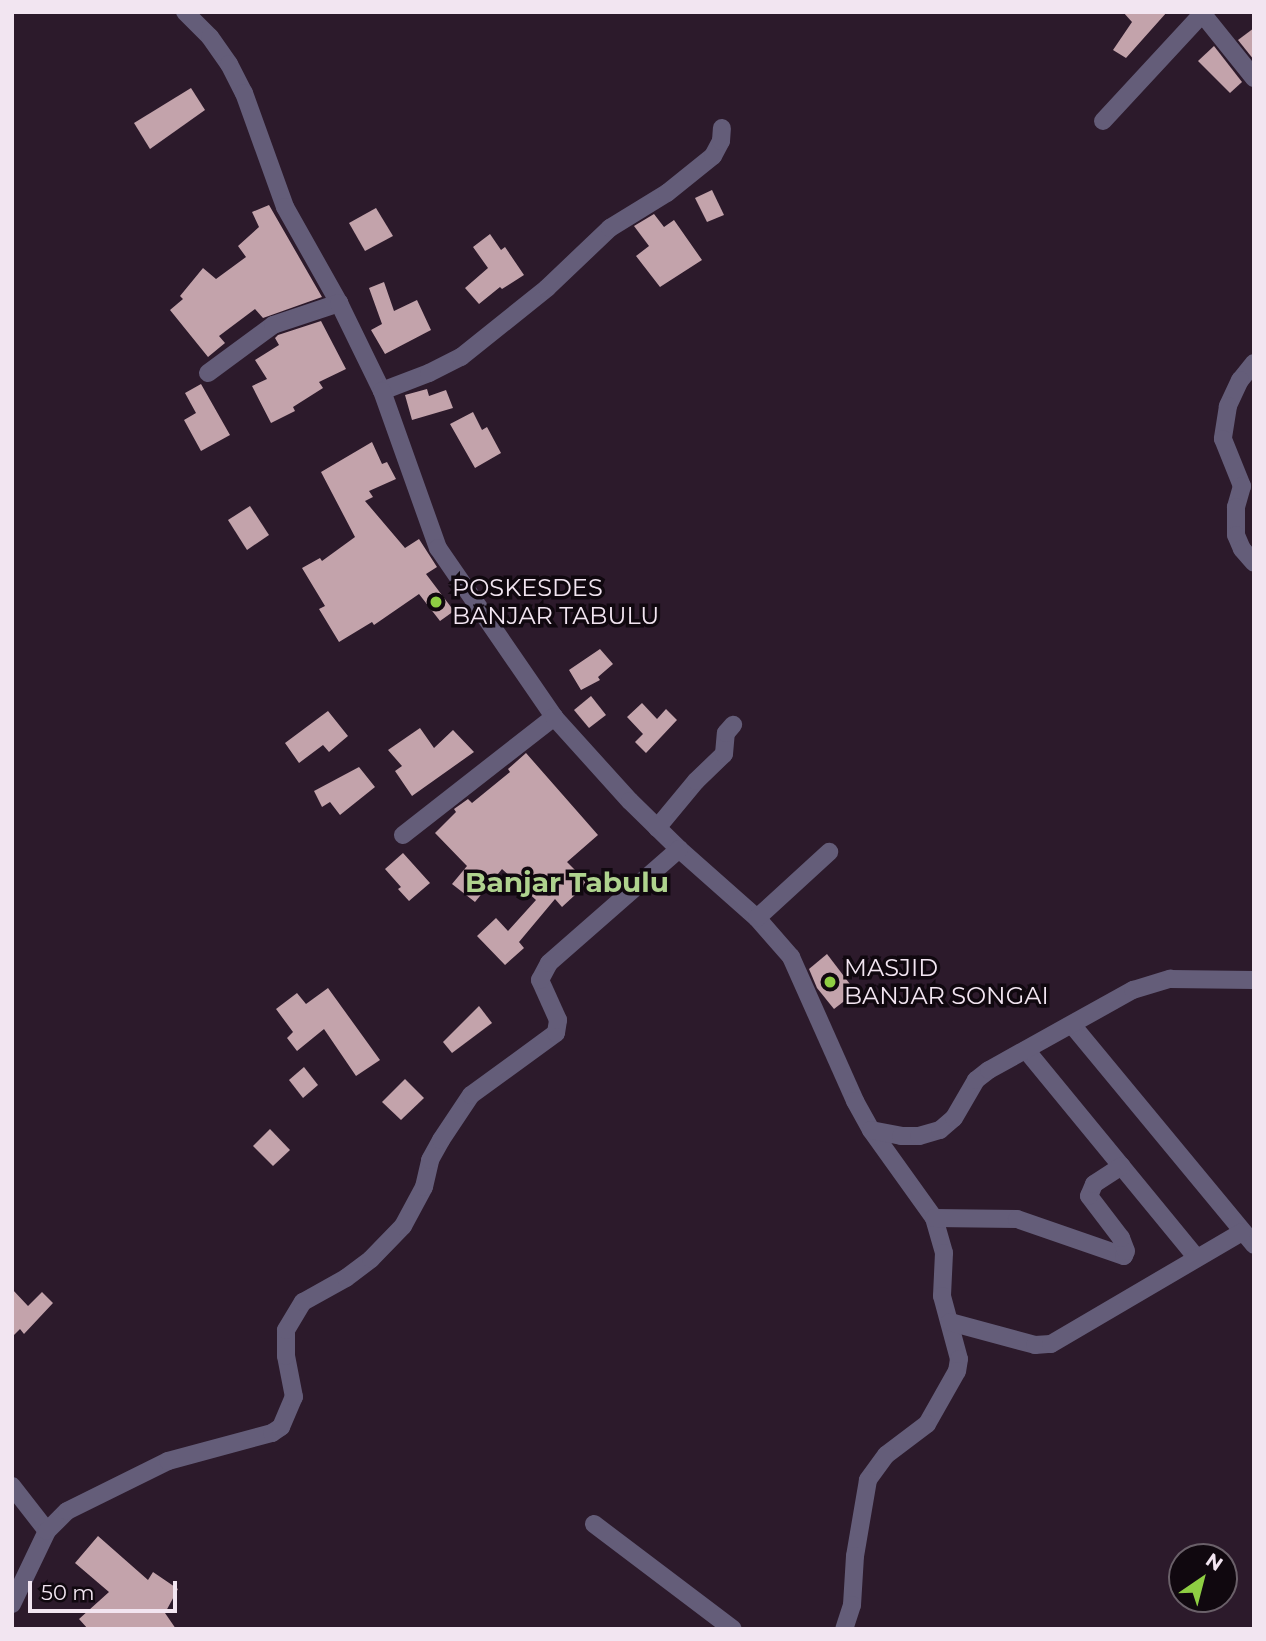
<!DOCTYPE html>
<style>
body{margin:0}
#map{position:relative;width:1266px;height:1641px;overflow:hidden;background:#2c1a2b;font-family:Montserrat,sans-serif}
div>[style]{position:absolute}
[style*='--x']{left:calc(var(--x)*1px);top:calc(var(--y)*1px);width:calc(var(--w)*1px);rotate:calc(var(--a)*1deg)}
.building>*{inset:0;background:#c3a3ab}
.minor>*{height:18px;margin:-9px;padding:0 9px;transform-origin:9px;border-radius:9px;background:#645d79}
.dots>*{width:19px;height:19px;translate:-50% -50%;box-sizing:border-box;border:4px solid #10080f;border-radius:50%}
span{translate:-50% -50%;white-space:nowrap;text-align:center;line-height:1.15;-webkit-text-stroke:7px #10080f;paint-order:stroke}
.poi-label{font-size:24px;color:#f2e5f1}
.left{translate:0 -50%;text-align:left}
.quarter-label{font-size:28px;color:#afd38e;font-weight:700}
.frame{position:absolute;inset:0;border:14px solid #f2e5f1;pointer-events:none}
.north{position:absolute;left:1168px;top:1543px;width:70px;height:70px;box-sizing:border-box;background:#10080f;border:2px solid #6a6069;border-radius:50%;rotate:35deg;font-size:19px;font-weight:700;line-height:28px;text-align:center;color:#f2e5f1}
.north::after{content:'';display:block;margin:auto;width:24px;height:32px;background:#8ece43;clip-path:polygon(50% 0,100% 100%,50% 72%,0 100%)}
.scale{position:absolute;left:28px;top:1581px;width:149px;height:32px;box-sizing:border-box;border:4px solid #f2e5f1;border-top:0;padding-left:9px;font-size:21px;line-height:24px;white-space:nowrap;color:#f2e5f1;-webkit-text-stroke:5px #10080f;paint-order:stroke}
</style>
<div id="map">
<div class="building">
<div style="clip-path:polygon(1123px 12px,1167px 12px,1126px 58px,1113px 50px,1132px 22px)"></div>
<div style="clip-path:polygon(1254px 28px,1254px 60px,1238px 40px)"></div>
<div style="clip-path:polygon(1214px 46px,1242px 82px,1230px 93px,1198px 61px)"></div>
<div style="clip-path:polygon(191px 88px,205px 110px,150px 149px,134px 123px)"></div>
<div style="clip-path:polygon(712px 190px,724px 215px,707px 222px,695px 198px)"></div>
<div style="clip-path:polygon(269px 205px,322px 297px,263px 318px,255px 309px,219px 336px,225px 343px,208px 357px,170px 310px,183px 299px,180px 296px,203px 268px,216px 279px,246px 257px,238px 246px,259px 227px,252px 212px)"></div>
<div style="clip-path:polygon(376px 208px,393px 236px,365px 251px,349px 223px)"></div>
<div style="clip-path:polygon(654px 214px,664px 227px,674px 220px,702px 260px,660px 287px,636px 256px,649px 246px,634px 226px)"></div>
<div style="clip-path:polygon(490px 234px,501px 250px,505px 247px,524px 275px,502px 289px,500px 287px,479px 304px,465px 288px,488px 268px,473px 247px)"></div>
<div style="clip-path:polygon(384px 282px,394px 311px,417px 300px,431px 330px,385px 354px,371px 330px,382px 324px,369px 288px)"></div>
<div style="clip-path:polygon(321px 321px,346px 369px,319px 382px,323px 388px,293px 407px,295px 411px,271px 423px,252px 386px,267px 379px,255px 360px,279px 345px,275px 338px,278px 335px)"></div>
<div style="clip-path:polygon(201px 384px,230px 435px,201px 451px,184px 420px,196px 413px,185px 393px)"></div>
<div style="clip-path:polygon(427px 389px,429px 396px,446px 390px,453px 408px,412px 420px,405px 395px)"></div>
<div style="clip-path:polygon(473px 412px,482px 430px,487px 427px,501px 453px,475px 468px,450px 424px)"></div>
<div style="clip-path:polygon(372px 442px,382px 464px,387px 462px,396px 479px,369px 491px,373px 497px,365px 501px,405px 548px,419px 539px,437px 567px,426px 574px,454px 611px,440px 621px,419px 594px,374px 625px,372px 622px,339px 642px,319px 609px,325px 606px,302px 568px,320px 558px,322px 561px,355px 537px,321px 472px)"></div>
<div style="clip-path:polygon(250px 506px,269px 535px,247px 550px,228px 520px)"></div>
<div style="clip-path:polygon(600px 649px,613px 664px,598px 677px,600px 680px,581px 690px,569px 670px)"></div>
<div style="clip-path:polygon(591px 696px,606px 715px,589px 728px,574px 710px)"></div>
<div style="clip-path:polygon(642px 703px,657px 719px,666px 709px,677px 720px,646px 753px,635px 742px,643px 734px,627px 717px)"></div>
<div style="clip-path:polygon(328px 711px,348px 736px,329px 752px,323px 745px,299px 763px,285px 743px)"></div>
<div style="clip-path:polygon(420px 728px,434px 748px,453px 730px,474px 752px,412px 796px,395px 771px,402px 766px,388px 750px)"></div>
<div style="clip-path:polygon(526px 753px,598px 835px,567px 862px,588px 883px,562px 907px,555px 899px,519px 942px,524px 948px,505px 965px,477px 936px,496px 918px,508px 931px,536px 900px,502px 869px,475px 902px,452px 884px,467px 866px,435px 833px,456px 812px,454px 809px,468px 799px,472px 803px,510px 772px,508px 769px)"></div>
<div style="clip-path:polygon(359px 767px,375px 787px,340px 815px,330px 802px,322px 807px,314px 791px)"></div>
<div style="clip-path:polygon(403px 853px,430px 883px,409px 901px,398px 889px,401px 887px,385px 869px)"></div>
<div style="clip-path:polygon(827px 954px,856px 992px,834px 1009px,817px 988px,809px 969px)"></div>
<div style="clip-path:polygon(328px 988px,380px 1060px,356px 1076px,324px 1029px,297px 1051px,287px 1038px,293px 1032px,276px 1009px,297px 993px,306px 1004px)"></div>
<div style="clip-path:polygon(479px 1006px,492px 1023px,452px 1053px,443px 1042px)"></div>
<div style="clip-path:polygon(304px 1067px,318px 1085px,303px 1098px,289px 1080px)"></div>
<div style="clip-path:polygon(405px 1079px,424px 1098px,401px 1120px,382px 1102px)"></div>
<div style="clip-path:polygon(270px 1129px,290px 1150px,273px 1166px,253px 1146px)"></div>
<div style="clip-path:polygon(12px 1289px,28px 1306px,42px 1292px,53px 1303px,24px 1334px,20px 1329px,12px 1337px)"></div>
<div style="clip-path:polygon(98px 1536px,148px 1580px,153px 1572px,178px 1589px,165px 1613px,176px 1629px,88px 1629px,79px 1619px,109px 1592px,75px 1563px)"></div>
</div>
<div class="minor">
<div style="--x:185;--y:12;--w:35;--a:45"></div>
<div style="--x:210;--y:37;--w:33;--a:55"></div>
<div style="--x:229;--y:64;--w:33;--a:63"></div>
<div style="--x:244;--y:93;--w:121;--a:70.2"></div>
<div style="--x:285;--y:207;--w:110;--a:60.6"></div>
<div style="--x:1201;--y:12;--w:85;--a:51.2"></div>
<div style="--x:1103;--y:121;--w:146;--a:-47.2"></div>
<div style="--x:1254;--y:363;--w:22;--a:129"></div>
<div style="--x:1240;--y:380;--w:29;--a:115"></div>
<div style="--x:1228;--y:406;--w:33;--a:99"></div>
<div style="--x:1223;--y:439;--w:51;--a:68"></div>
<div style="--x:1242;--y:486;--w:22;--a:106"></div>
<div style="--x:1236;--y:507;--w:28;--a:90"></div>
<div style="--x:1236;--y:535;--w:15;--a:67"></div>
<div style="--x:1242;--y:549;--w:18;--a:49"></div>
<div style="--x:208;--y:373;--w:81;--a:-36.4"></div>
<div style="--x:273;--y:325;--w:70;--a:-18.4"></div>
<div style="--x:339;--y:303;--w:98;--a:64"></div>
<div style="--x:382;--y:391;--w:50;--a:-21"></div>
<div style="--x:429;--y:373;--w:36;--a:-27"></div>
<div style="--x:461;--y:357;--w:110;--a:-38.7"></div>
<div style="--x:547;--y:288;--w:87;--a:-43.6"></div>
<div style="--x:610;--y:228;--w:67;--a:-31.6"></div>
<div style="--x:667;--y:193;--w:59;--a:-38.8"></div>
<div style="--x:713;--y:156;--w:17;--a:-62"></div>
<div style="--x:721;--y:141;--w:13;--a:-86"></div>
<div style="--x:382;--y:391;--w:167;--a:70.4"></div>
<div style="--x:438;--y:548;--w:205;--a:55.5"></div>
<div style="--x:657;--y:828;--w:61;--a:-50.3"></div>
<div style="--x:696;--y:781;--w:39;--a:-44"></div>
<div style="--x:724;--y:754;--w:21;--a:-85"></div>
<div style="--x:726;--y:733;--w:11;--a:-49"></div>
<div style="--x:403;--y:835;--w:192;--a:-38"></div>
<div style="--x:554;--y:717;--w:113;--a:47.9"></div>
<div style="--x:630;--y:801;--w:69;--a:44.4"></div>
<div style="--x:679;--y:849;--w:104;--a:41.5"></div>
<div style="--x:757;--y:918;--w:52;--a:48.9"></div>
<div style="--x:791;--y:957;--w:158;--a:66"></div>
<div style="--x:855;--y:1101;--w:33;--a:61"></div>
<div style="--x:871;--y:1130;--w:108;--a:54.4"></div>
<div style="--x:934;--y:1218;--w:36;--a:74"></div>
<div style="--x:944;--y:1253;--w:43;--a:92.7"></div>
<div style="--x:942;--y:1296;--w:65;--a:74.9"></div>
<div style="--x:959;--y:1359;--w:12;--a:99"></div>
<div style="--x:957;--y:1371;--w:61;--a:119.5"></div>
<div style="--x:927;--y:1424;--w:51;--a:142.9"></div>
<div style="--x:886;--y:1455;--w:31;--a:126"></div>
<div style="--x:868;--y:1480;--w:77;--a:99.7"></div>
<div style="--x:855;--y:1556;--w:49;--a:93.5"></div>
<div style="--x:852;--y:1605;--w:25;--a:108"></div>
<div style="--x:757;--y:918;--w:98;--a:-42.5"></div>
<div style="--x:1073;--y:1026;--w:284;--a:50.4"></div>
<div style="--x:1026;--y:1050;--w:269;--a:50.6"></div>
<div style="--x:871;--y:1130;--w:31;--a:11"></div>
<div style="--x:901;--y:1136;--w:18;--a:0"></div>
<div style="--x:919;--y:1136;--w:22;--a:-16"></div>
<div style="--x:940;--y:1130;--w:18;--a:-41"></div>
<div style="--x:954;--y:1118;--w:44;--a:-59.9"></div>
<div style="--x:976;--y:1080;--w:16;--a:-38"></div>
<div style="--x:989;--y:1070;--w:165;--a:-29.1"></div>
<div style="--x:1133;--y:990;--w:39;--a:-17"></div>
<div style="--x:1170;--y:979;--w:84;--a:0.7"></div>
<div style="--x:934;--y:1218;--w:83;--a:0.7"></div>
<div style="--x:1017;--y:1219;--w:113;--a:19.1"></div>
<div style="--x:1124;--y:1256;--w:5;--a:-68"></div>
<div style="--x:1126;--y:1251;--w:14;--a:-111"></div>
<div style="--x:1121;--y:1238;--w:53;--a:-127.3"></div>
<div style="--x:1089;--y:1196;--w:13;--a:-67"></div>
<div style="--x:1094;--y:1184;--w:33;--a:-33"></div>
<div style="--x:950;--y:1322;--w:88;--a:15.1"></div>
<div style="--x:1035;--y:1345;--w:16;--a:-4"></div>
<div style="--x:1051;--y:1344;--w:221;--a:-30.4"></div>
<div style="--x:12;--y:1486;--w:57;--a:52.1"></div>
<div style="--x:47;--y:1531;--w:81;--a:115.6"></div>
<div style="--x:594;--y:1524;--w:174;--a:37.1"></div>
<div style="--x:47;--y:1531;--w:28;--a:-45"></div>
<div style="--x:67;--y:1511;--w:113;--a:-26.3"></div>
<div style="--x:168;--y:1461;--w:108;--a:-15.1"></div>
<div style="--x:272;--y:1433;--w:11;--a:-34"></div>
<div style="--x:281;--y:1427;--w:33;--a:-67"></div>
<div style="--x:294;--y:1397;--w:42;--a:-101"></div>
<div style="--x:286;--y:1356;--w:26;--a:-90"></div>
<div style="--x:286;--y:1330;--w:33;--a:-59"></div>
<div style="--x:303;--y:1302;--w:49;--a:-29.2"></div>
<div style="--x:346;--y:1278;--w:31;--a:-37"></div>
<div style="--x:371;--y:1259;--w:46;--a:-45.9"></div>
<div style="--x:403;--y:1226;--w:44;--a:-61.7"></div>
<div style="--x:424;--y:1187;--w:28;--a:-77"></div>
<div style="--x:430;--y:1160;--w:23;--a:-61"></div>
<div style="--x:441;--y:1140;--w:54;--a:-56.3"></div>
<div style="--x:471;--y:1095;--w:105;--a:-36.1"></div>
<div style="--x:556;--y:1033;--w:13;--a:-81"></div>
<div style="--x:558;--y:1020;--w:44;--a:-114.2"></div>
<div style="--x:540;--y:980;--w:19;--a:-62"></div>
<div style="--x:549;--y:963;--w:173;--a:-41.2"></div>
</div>
<div class="dots">
<div style="left:436px;top:602px;background:#8ece43"></div>
<div style="left:830px;top:982px;background:#8ece43"></div>
</div>
<div class="poi-label">
<span class="left" style="left:452px;top:602px">POSKESDES<br>BANJAR TABULU</span>
<span class="left" style="left:844px;top:982px">MASJID<br>BANJAR SONGAI</span>
</div>
<div class="quarter-label">
<span style="left:567px;top:882px">Banjar Tabulu</span>
</div>
<div class="frame"></div>
<div class="north">N</div>
<div class="scale">50 m</div>
</div>
